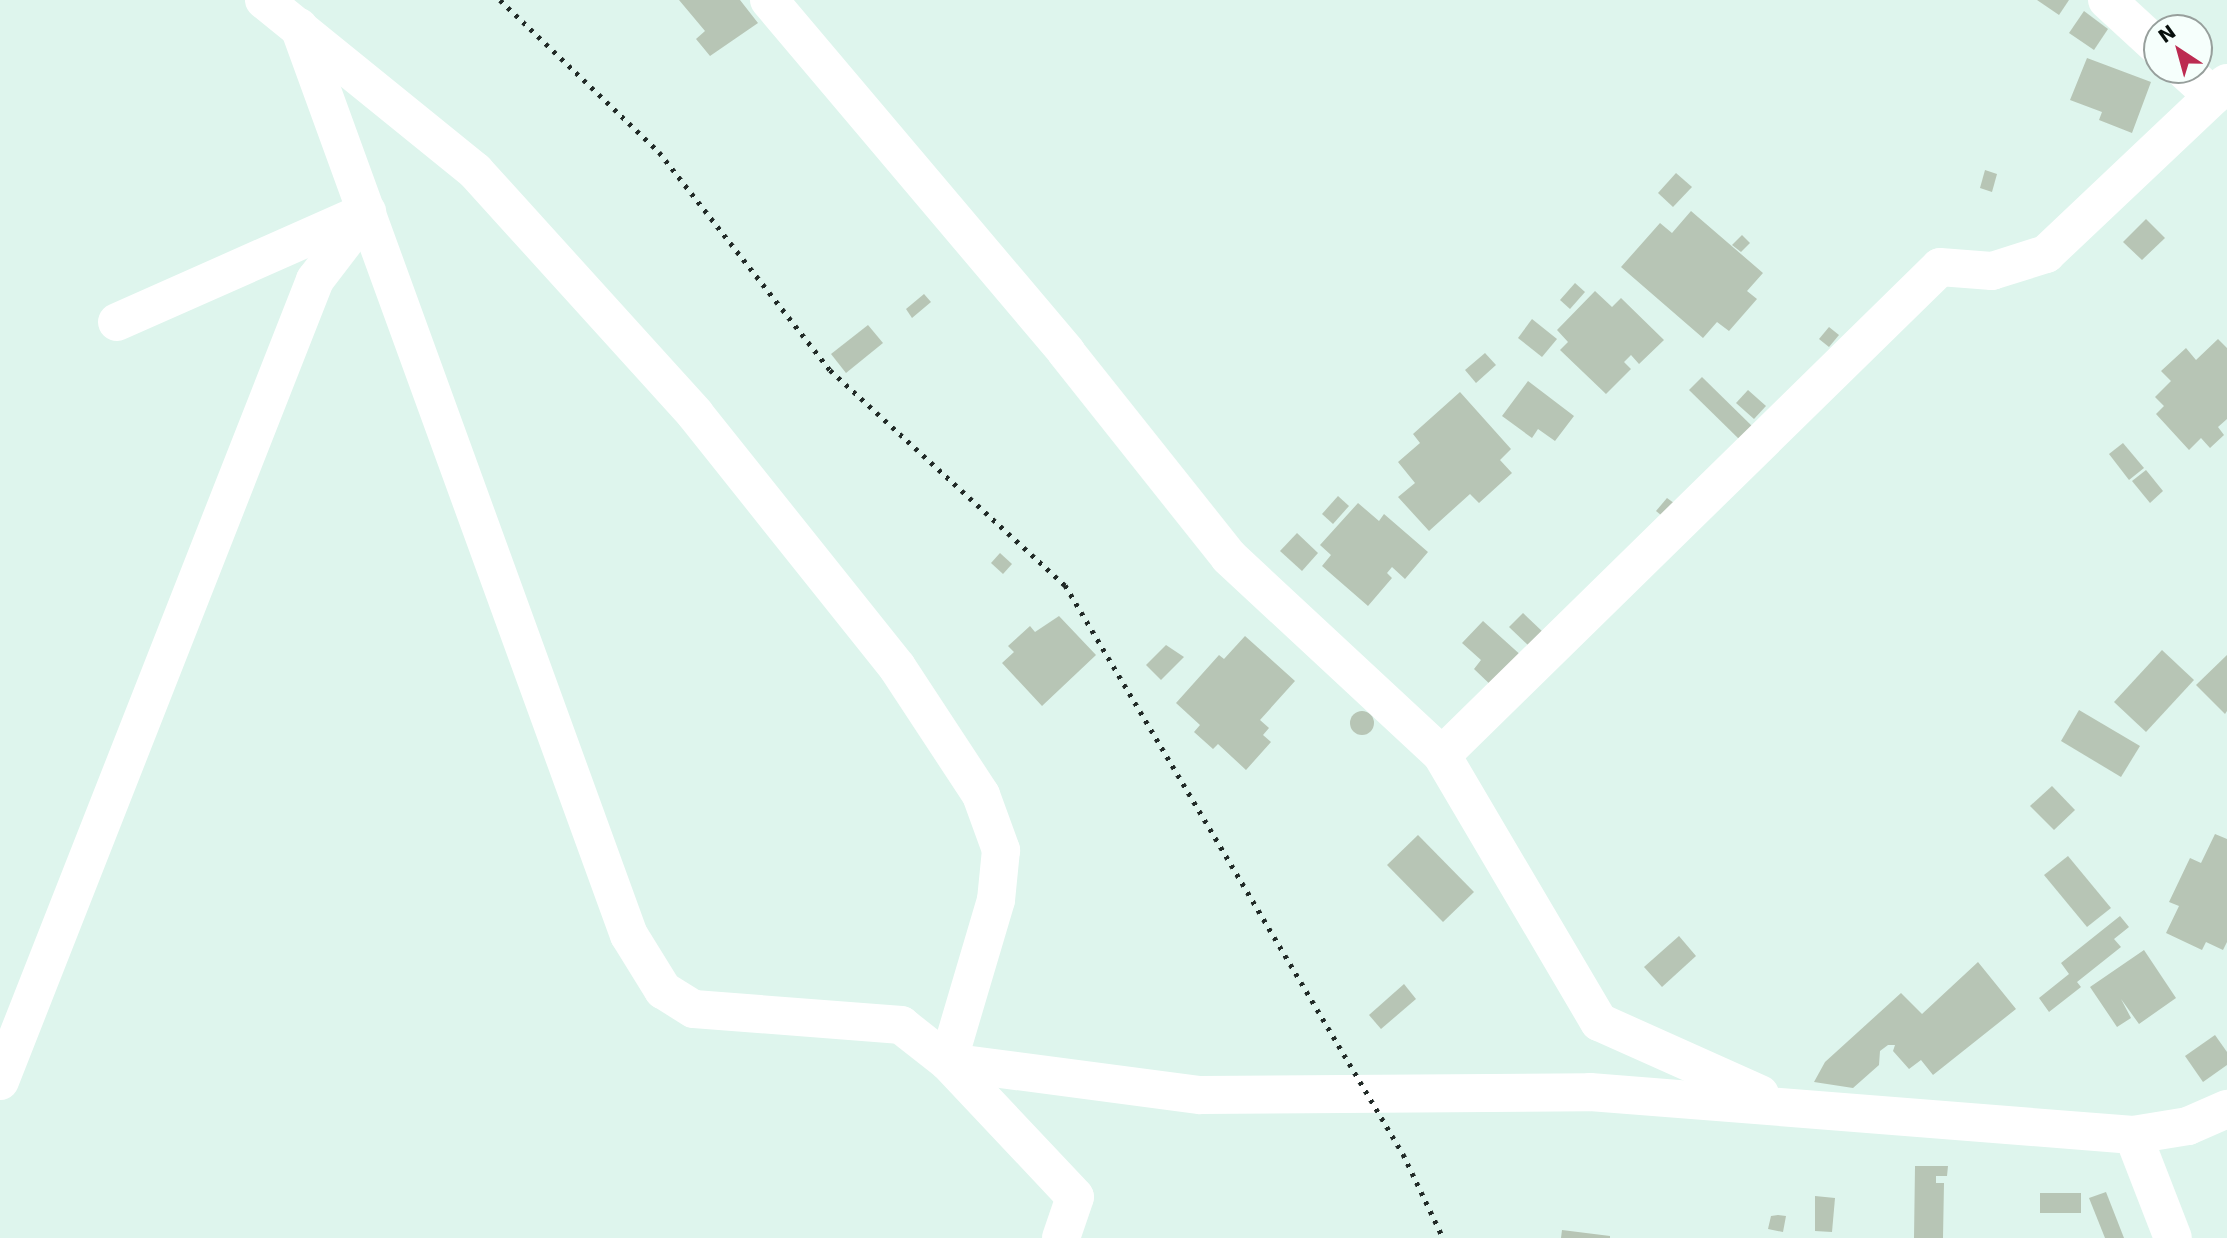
<!DOCTYPE html>
<style>
body{margin:0}
#map{position:relative;width:2227px;height:1238px;overflow:hidden;background:#def5ed;font-family:"DejaVu Sans",sans-serif}
div>[style]{position:absolute}
[style*='--x']{left:calc(var(--x)*1px);top:calc(var(--y)*1px);width:calc(var(--w)*1px);rotate:calc(var(--a)*1deg)}
.building>*{inset:0;background:#b7c5b5}
.round{border-radius:50%}
.street>*{height:38px;margin:-19px;padding:0 19px;transform-origin:19px;border-radius:19px;background:#fff}
.rail>*{height:5px;margin-top:-2.5px;transform-origin:0;background:repeating-linear-gradient(90deg,#212a27 0 3.5px,transparent 0 10.5px)}
span{translate:-50% -50%;white-space:nowrap;text-align:center;line-height:1.15;-webkit-text-stroke:5px #f6fffc;paint-order:stroke}
.north{position:absolute;left:2143px;top:14px;width:70px;height:70px;box-sizing:border-box;background:#f6fffc;border:2px solid #979f9c;border-radius:50%;rotate:324deg;font-size:19px;font-weight:700;line-height:28px;text-align:center;color:#08100d}
.north::after{content:'';display:block;margin:auto;width:24px;height:32px;background:#bc2b51;clip-path:polygon(50% 0,100% 100%,50% 72%,0 100%)}
</style>
<div id="map">
<div class="building">
<div style="clip-path:polygon(679px 0,740px 0,758px 23px,710px 56px,696px 39px,705px 31px)"></div>
<div style="clip-path:polygon(2037px 0,2069px 0,2059px 15px)"></div>
<div style="clip-path:polygon(2084px 11px,2108px 29px,2094px 50px,2069px 33px)"></div>
<div style="clip-path:polygon(2087px 58px,2151px 82px,2132px 133px,2099px 120px,2102px 112px,2070px 100px)"></div>
<div style="clip-path:polygon(1985px 170px,1997px 174px,1992px 192px,1980px 188px)"></div>
<div style="clip-path:polygon(1676px 173px,1692px 187px,1673px 207px,1658px 193px)"></div>
<div style="clip-path:polygon(1691px 211px,1763px 273px,1747px 291px,1757px 299px,1729px 331px,1717px 322px,1703px 338px,1621px 267px,1660px 223px,1672px 233px)"></div>
<div style="clip-path:polygon(2146px 219px,2165px 238px,2142px 260px,2123px 242px)"></div>
<div style="clip-path:polygon(1742px 235px,1750px 243px,1741px 252px,1732px 245px)"></div>
<div style="clip-path:polygon(1575px 283px,1585px 292px,1570px 309px,1560px 300px)"></div>
<div style="clip-path:polygon(1595px 291px,1612px 307px,1621px 298px,1664px 340px,1639px 364px,1631px 355px,1624px 362px,1631px 369px,1606px 394px,1560px 350px,1568px 342px,1557px 330px)"></div>
<div style="clip-path:polygon(924px 294px,931px 302px,912px 318px,906px 309px)"></div>
<div style="clip-path:polygon(1532px 319px,1557px 339px,1542px 357px,1518px 338px)"></div>
<div style="clip-path:polygon(868px 325px,883px 343px,846px 373px,831px 354px)"></div>
<div style="clip-path:polygon(1829px 327px,1839px 335px,1829px 347px,1819px 339px)"></div>
<div style="clip-path:polygon(2218px 339px,2227px 348px,2227px 419px,2218px 427px,2224px 435px,2210px 448px,2201px 438px,2189px 450px,2156px 414px,2164px 406px,2155px 397px,2171px 381px,2161px 371px,2186px 348px,2196px 360px)"></div>
<div style="clip-path:polygon(1485px 353px,1496px 365px,1476px 383px,1465px 370px)"></div>
<div style="clip-path:polygon(1702px 377px,1754px 428px,1741px 441px,1689px 390px)"></div>
<div style="clip-path:polygon(1528px 381px,1574px 416px,1555px 441px,1538px 429px,1532px 438px,1502px 416px)"></div>
<div style="clip-path:polygon(1748px 390px,1766px 406px,1754px 419px,1736px 403px)"></div>
<div style="clip-path:polygon(1460px 392px,1511px 449px,1500px 460px,1512px 473px,1479px 503px,1470px 494px,1429px 531px,1398px 497px,1415px 483px,1398px 462px,1420px 443px,1413px 434px)"></div>
<div style="clip-path:polygon(2123px 443px,2144px 468px,2129px 480px,2109px 454px)"></div>
<div style="clip-path:polygon(2146px 470px,2163px 491px,2150px 503px,2132px 481px)"></div>
<div style="clip-path:polygon(1338px 496px,1349px 506px,1333px 524px,1322px 514px)"></div>
<div style="clip-path:polygon(1667px 498px,1678px 506px,1667px 520px,1656px 511px)"></div>
<div style="clip-path:polygon(1358px 503px,1379px 521px,1384px 514px,1428px 552px,1405px 579px,1392px 567px,1387px 573px,1392px 578px,1368px 606px,1322px 566px,1331px 555px,1320px 545px)"></div>
<div style="clip-path:polygon(1297px 533px,1318px 553px,1302px 571px,1280px 551px)"></div>
<div style="clip-path:polygon(1000px 553px,1012px 564px,1003px 574px,991px 563px)"></div>
<div style="clip-path:polygon(1523px 613px,1545px 634px,1531px 648px,1509px 627px)"></div>
<div style="clip-path:polygon(1059px 616px,1096px 655px,1042px 706px,1002px 663px,1014px 652px,1008px 646px,1030px 626px,1035px 632px)"></div>
<div style="clip-path:polygon(1483px 621px,1524px 658px,1495px 689px,1474px 669px,1481px 660px,1462px 643px)"></div>
<div style="clip-path:polygon(1245px 636px,1295px 681px,1260px 720px,1269px 728px,1263px 735px,1271px 742px,1246px 770px,1218px 744px,1213px 749px,1194px 732px,1200px 725px,1176px 703px,1219px 655px,1224px 659px)"></div>
<div style="clip-path:polygon(1166px 645px,1184px 657px,1161px 680px,1146px 665px)"></div>
<div style="clip-path:polygon(2162px 650px,2194px 680px,2146px 732px,2114px 702px)"></div>
<div style="clip-path:polygon(2227px 655px,2227px 711px,2225px 714px,2196px 685px)"></div>
<div style="clip-path:polygon(2079px 710px,2140px 746px,2121px 777px,2061px 741px)"></div>
<div class="round" style="left:1350px;top:711px;width:24px;height:24px"></div>
<div style="clip-path:polygon(2052px 786px,2075px 810px,2054px 830px,2030px 806px)"></div>
<div style="clip-path:polygon(2215px 834px,2227px 839px,2227px 942px,2223px 950px,2206px 942px,2202px 950px,2166px 933px,2179px 906px,2169px 902px,2190px 858px,2201px 863px)"></div>
<div style="clip-path:polygon(1418px 835px,1474px 892px,1443px 922px,1387px 865px)"></div>
<div style="clip-path:polygon(2068px 856px,2111px 908px,2087px 927px,2044px 875px)"></div>
<div style="clip-path:polygon(2120px 916px,2129px 927px,2114px 939px,2121px 947px,2077px 982px,2081px 987px,2049px 1012px,2039px 998px,2069px 974px,2061px 963px)"></div>
<div style="clip-path:polygon(1679px 936px,1696px 956px,1662px 987px,1644px 967px)"></div>
<div style="clip-path:polygon(2144px 950px,2176px 998px,2139px 1024px,2121px 999px,2131px 1018px,2117px 1027px,2090px 987px)"></div>
<div style="clip-path:polygon(1978px 962px,2016px 1009px,1933px 1075px,1921px 1060px,1909px 1069px,1893px 1051px,1895px 1045px,1888px 1045px,1880px 1051px,1879px 1065px,1853px 1088px,1814px 1082px,1825px 1062px,1901px 993px,1922px 1014px)"></div>
<div style="clip-path:polygon(1404px 984px,1416px 999px,1381px 1029px,1369px 1015px)"></div>
<div style="clip-path:polygon(2215px 1035px,2227px 1052px,2227px 1065px,2203px 1082px,2185px 1056px)"></div>
<div style="clip-path:polygon(1915px 1166px,1948px 1166px,1947px 1176px,1936px 1176px,1936px 1183px,1944px 1183px,1943px 1238px,1914px 1238px)"></div>
<div style="clip-path:polygon(2106px 1192px,2124px 1238px,2105px 1238px,2089px 1198px)"></div>
<div style="clip-path:polygon(2040px 1193px,2081px 1193px,2081px 1213px,2040px 1213px)"></div>
<div style="clip-path:polygon(1815px 1196px,1835px 1198px,1832px 1232px,1815px 1231px)"></div>
<div style="clip-path:polygon(1778px 1215px,1786px 1216px,1783px 1232px,1768px 1229px,1771px 1216px)"></div>
<div style="clip-path:polygon(1562px 1230px,1610px 1236px,1610px 1238px,1561px 1238px)"></div>
</div>
<div class="street">
<div style="--x:264;--y:0;--w:272;--a:39"></div>
<div style="--x:475;--y:171;--w:328;--a:47.8"></div>
<div style="--x:695;--y:414;--w:324;--a:51.4"></div>
<div style="--x:897;--y:667;--w:153;--a:56.7"></div>
<div style="--x:981;--y:795;--w:59;--a:70"></div>
<div style="--x:1001;--y:850;--w:50;--a:95.7"></div>
<div style="--x:996;--y:900;--w:169;--a:106.5"></div>
<div style="--x:948;--y:1062;--w:185;--a:46.7"></div>
<div style="--x:1075;--y:1197;--w:43;--a:108.9"></div>
<div style="--x:769;--y:0;--w:461;--a:49.8"></div>
<div style="--x:1066;--y:352;--w:262;--a:51.5"></div>
<div style="--x:1229;--y:557;--w:291;--a:42.9"></div>
<div style="--x:2107;--y:0;--w:68;--a:42.6"></div>
<div style="--x:299;--y:27;--w:966;--a:70.03"></div>
<div style="--x:629;--y:935;--w:65;--a:58.3"></div>
<div style="--x:663;--y:990;--w:36;--a:32"></div>
<div style="--x:694;--y:1009;--w:208;--a:4.4"></div>
<div style="--x:901;--y:1025;--w:60;--a:38.2"></div>
<div style="--x:948;--y:1062;--w:254;--a:7.5"></div>
<div style="--x:1200;--y:1095;--w:390;--a:-0.4"></div>
<div style="--x:1590;--y:1092;--w:545;--a:4.53"></div>
<div style="--x:2133;--y:1135;--w:110;--a:68.8"></div>
<div style="--x:2184;--y:70;--w:39;--a:42"></div>
<div style="--x:117;--y:322;--w:271;--a:-23.9"></div>
<div style="--x:0;--y:1081;--w:861;--a:-68.53"></div>
<div style="--x:315;--y:280;--w:86;--a:-52.6"></div>
<div style="--x:1760;--y:1094;--w:176;--a:-155.9"></div>
<div style="--x:1599;--y:1022;--w:310;--a:-120.5"></div>
<div style="--x:1442;--y:755;--w:697;--a:-44.42"></div>
<div style="--x:1940;--y:267;--w:52;--a:4.4"></div>
<div style="--x:1992;--y:271;--w:57;--a:-17.5"></div>
<div style="--x:2046;--y:254;--w:249;--a:-43.4"></div>
<div style="--x:2133;--y:1135;--w:56;--a:-9.3"></div>
<div style="--x:2188;--y:1126;--w:43;--a:-23.6"></div>
</div>
<div class="rail">
<div style="--x:500;--y:0;--w:220;--a:43.7"></div>
<div style="--x:659;--y:152;--w:277;--a:51.9"></div>
<div style="--x:830;--y:370;--w:319;--a:42.5"></div>
<div style="--x:1065;--y:585;--w:662;--a:59.29"></div>
<div style="--x:1403;--y:1154;--w:93;--a:64.5"></div>
</div>
<div class="north">N</div>
</div>
